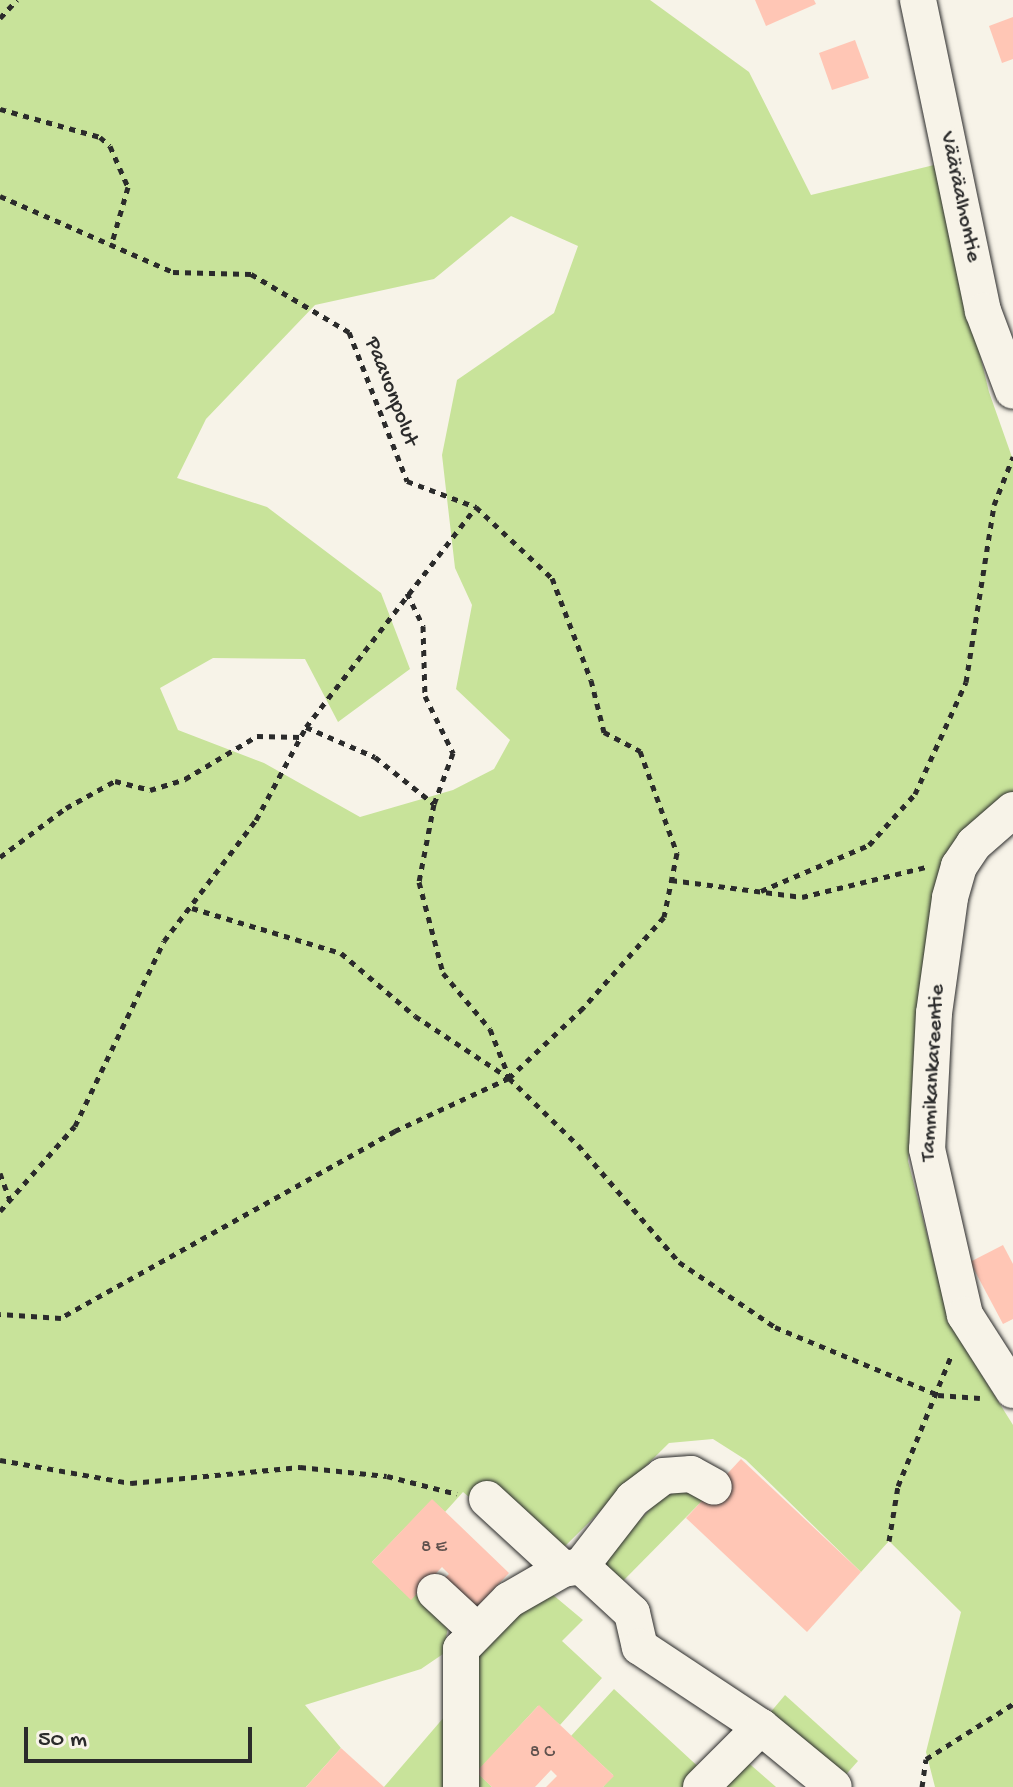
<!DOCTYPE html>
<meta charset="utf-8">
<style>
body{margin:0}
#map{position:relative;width:1013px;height:1787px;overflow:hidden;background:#f7f3e8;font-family:"Gochi Hand",sans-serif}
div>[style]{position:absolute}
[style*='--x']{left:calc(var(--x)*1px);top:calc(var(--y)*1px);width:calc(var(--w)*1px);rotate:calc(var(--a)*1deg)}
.green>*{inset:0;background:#c8e39a}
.building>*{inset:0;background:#ffc6b5}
.path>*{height:5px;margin-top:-2.5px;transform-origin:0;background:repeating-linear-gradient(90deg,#2b2b2b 0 6px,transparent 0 12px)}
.roads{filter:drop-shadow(0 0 2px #2b2b2b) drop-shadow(0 0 2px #2b2b2b)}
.minor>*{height:36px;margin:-18px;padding:0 18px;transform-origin:18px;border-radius:18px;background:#f7f3e8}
span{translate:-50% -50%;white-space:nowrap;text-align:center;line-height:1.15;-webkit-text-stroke:6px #f7f3e8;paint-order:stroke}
.number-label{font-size:18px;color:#60524e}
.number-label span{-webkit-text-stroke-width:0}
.street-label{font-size:22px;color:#2b2b2b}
.scale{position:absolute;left:24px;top:1727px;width:228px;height:36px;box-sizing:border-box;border:4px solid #2b2b2b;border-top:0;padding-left:10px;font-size:24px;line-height:28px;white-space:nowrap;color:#2b2b2b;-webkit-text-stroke:6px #f7f3e8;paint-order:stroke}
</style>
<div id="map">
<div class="green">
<div style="clip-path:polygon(evenodd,0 0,650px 0,749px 72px,811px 195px,934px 165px,989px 392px,1013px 460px,1013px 798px,939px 896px,908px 1161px,950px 1324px,1013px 1425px,1013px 1787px,935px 1787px,926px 1752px,961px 1612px,889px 1541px,861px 1572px,746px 1460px,713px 1439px,669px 1443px,549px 1562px,463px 1492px,445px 1512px,432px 1500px,372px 1562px,411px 1599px,416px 1594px,448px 1627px,443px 1654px,421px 1669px,305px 1705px,341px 1748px,306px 1787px,0 1787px,0 0,511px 216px,578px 246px,554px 313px,457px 380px,442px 455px,455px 568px,472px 605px,456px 689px,510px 740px,494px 769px,453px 790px,360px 817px,264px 763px,178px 730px,160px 688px,213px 658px,305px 659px,338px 722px,410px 669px,381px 593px,267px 507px,177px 478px,206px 419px,315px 305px,434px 279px,511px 216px)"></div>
<div style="clip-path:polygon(686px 1489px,704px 1499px,620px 1584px,596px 1565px,662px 1497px)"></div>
<div style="clip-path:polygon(540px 1584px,583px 1620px,562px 1641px,602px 1678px,560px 1725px,538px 1706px,477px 1772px,492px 1787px,384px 1787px,463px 1695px,467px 1671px)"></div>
<div style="clip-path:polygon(614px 1689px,704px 1772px,689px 1787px,603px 1787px,613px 1775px,571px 1736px)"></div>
<div style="clip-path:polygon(785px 1695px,858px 1761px,842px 1779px,769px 1714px)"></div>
<div style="clip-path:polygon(744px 1759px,776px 1787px,718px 1787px)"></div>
</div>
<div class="building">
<div style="clip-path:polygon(755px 0,814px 0,816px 4px,766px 26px)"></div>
<div style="clip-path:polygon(1013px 17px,1013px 59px,1002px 63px,989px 26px)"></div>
<div style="clip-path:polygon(855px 40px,869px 78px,832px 90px,819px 53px)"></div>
<div style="clip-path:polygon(1003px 1245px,1013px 1264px,1013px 1319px,1003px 1324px,970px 1262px)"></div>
<div style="clip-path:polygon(741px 1459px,861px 1572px,807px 1632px,686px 1518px)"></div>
<div style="clip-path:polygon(432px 1499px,509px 1573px,472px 1612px,441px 1582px,449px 1574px,442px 1567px,411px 1600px,372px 1562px)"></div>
<div style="clip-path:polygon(539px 1705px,614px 1776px,603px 1787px,546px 1787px,557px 1776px,551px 1770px,535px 1787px,492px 1787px,476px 1772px)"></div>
<div style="clip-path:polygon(341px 1748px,384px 1787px,306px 1787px)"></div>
</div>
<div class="path">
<div style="--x:0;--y:18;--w:25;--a:-47"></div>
<div style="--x:0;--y:109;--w:104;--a:15.6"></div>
<div style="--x:100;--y:137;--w:13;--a:42"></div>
<div style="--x:110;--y:146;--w:45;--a:66.3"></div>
<div style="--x:128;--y:187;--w:61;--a:106.1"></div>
<div style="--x:0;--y:196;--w:189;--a:23.7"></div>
<div style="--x:173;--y:272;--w:78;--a:1.5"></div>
<div style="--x:251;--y:274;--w:114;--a:30.6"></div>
<div style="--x:349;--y:332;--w:160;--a:68.7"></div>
<div style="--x:407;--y:481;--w:74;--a:20.6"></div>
<div style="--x:476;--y:507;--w:104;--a:43.1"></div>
<div style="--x:552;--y:578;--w:109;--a:69.1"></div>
<div style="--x:591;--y:680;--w:54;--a:76"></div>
<div style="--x:604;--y:732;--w:41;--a:27.8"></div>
<div style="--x:640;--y:751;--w:109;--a:70.1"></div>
<div style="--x:677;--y:853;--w:65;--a:101.5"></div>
<div style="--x:664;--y:917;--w:122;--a:131.7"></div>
<div style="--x:583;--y:1008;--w:102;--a:136.6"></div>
<div style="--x:509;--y:1078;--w:126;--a:155.1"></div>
<div style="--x:395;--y:1131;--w:383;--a:150.8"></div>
<div style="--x:61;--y:1318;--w:61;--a:-176.2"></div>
<div style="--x:407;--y:593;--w:37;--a:64"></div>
<div style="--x:423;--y:626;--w:70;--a:88.4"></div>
<div style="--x:425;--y:696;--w:64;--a:63.8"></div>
<div style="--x:453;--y:753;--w:54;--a:110.4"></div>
<div style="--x:434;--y:804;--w:79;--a:100.9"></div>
<div style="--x:419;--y:882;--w:94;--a:75.2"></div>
<div style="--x:443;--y:973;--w:73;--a:50"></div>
<div style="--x:490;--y:1029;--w:52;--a:68.4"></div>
<div style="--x:306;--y:727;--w:75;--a:23.5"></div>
<div style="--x:375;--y:757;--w:75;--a:38.5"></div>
<div style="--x:0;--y:857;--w:82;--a:-36.6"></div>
<div style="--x:66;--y:808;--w:56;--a:-28.9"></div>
<div style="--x:115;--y:781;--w:36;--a:14"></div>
<div style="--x:150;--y:790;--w:37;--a:-17"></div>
<div style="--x:185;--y:779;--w:84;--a:-30.8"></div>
<div style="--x:257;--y:736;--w:44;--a:1.3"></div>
<div style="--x:671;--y:880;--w:132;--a:7.4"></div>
<div style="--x:802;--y:897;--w:128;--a:-13.6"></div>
<div style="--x:761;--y:891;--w:117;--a:-23.1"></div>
<div style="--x:869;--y:845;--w:69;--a:-48"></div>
<div style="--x:915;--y:794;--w:123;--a:-65.5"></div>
<div style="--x:966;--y:682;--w:179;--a:-81"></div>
<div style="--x:994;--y:505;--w:52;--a:-68.4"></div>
<div style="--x:192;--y:908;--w:156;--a:16.8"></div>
<div style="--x:341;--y:953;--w:97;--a:40.4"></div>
<div style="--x:415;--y:1016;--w:113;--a:33.4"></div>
<div style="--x:509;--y:1078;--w:96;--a:44.2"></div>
<div style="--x:578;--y:1145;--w:155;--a:49.2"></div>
<div style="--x:679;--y:1262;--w:116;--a:34.1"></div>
<div style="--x:775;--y:1327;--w:177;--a:22.6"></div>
<div style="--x:938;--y:1395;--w:42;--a:4.1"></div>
<div style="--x:0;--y:1173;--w:29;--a:70"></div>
<div style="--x:0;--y:1211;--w:113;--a:-48.6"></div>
<div style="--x:75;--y:1126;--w:205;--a:-64.3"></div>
<div style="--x:164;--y:941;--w:152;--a:-52.8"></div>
<div style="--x:256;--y:820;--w:106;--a:-61.7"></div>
<div style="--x:306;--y:727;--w:278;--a:-52.3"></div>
<div style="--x:0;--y:1460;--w:133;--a:10"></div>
<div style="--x:131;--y:1483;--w:170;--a:-5.4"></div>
<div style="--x:300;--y:1467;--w:87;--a:5.9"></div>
<div style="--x:387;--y:1476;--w:72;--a:14.4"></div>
<div style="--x:889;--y:1541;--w:56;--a:-80.7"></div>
<div style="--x:898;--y:1486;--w:143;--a:-67.8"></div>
<div style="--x:922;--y:1787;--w:28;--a:-82"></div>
<div style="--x:926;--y:1759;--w:103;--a:-32.3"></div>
</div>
<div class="roads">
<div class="minor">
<div style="--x:918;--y:0;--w:318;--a:78.2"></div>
<div style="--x:983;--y:311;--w:85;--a:69.4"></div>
<div style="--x:1013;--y:810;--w:52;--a:138.9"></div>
<div style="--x:974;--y:844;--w:27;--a:124"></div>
<div style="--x:959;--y:866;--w:33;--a:106"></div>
<div style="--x:950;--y:898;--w:116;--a:97.9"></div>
<div style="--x:934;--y:1013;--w:136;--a:92.9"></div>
<div style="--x:927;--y:1149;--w:170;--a:77.1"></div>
<div style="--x:965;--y:1315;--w:89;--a:57.4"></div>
<div style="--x:487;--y:1499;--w:103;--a:42.6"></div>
<div style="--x:563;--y:1569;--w:18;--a:-9"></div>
<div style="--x:581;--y:1566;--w:69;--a:42.7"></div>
<div style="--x:632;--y:1613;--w:35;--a:77"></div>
<div style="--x:640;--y:1647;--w:145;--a:33.5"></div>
<div style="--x:761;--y:1727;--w:94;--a:39.4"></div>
<div style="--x:581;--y:1566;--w:85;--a:-52.2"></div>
<div style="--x:633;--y:1499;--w:38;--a:-37"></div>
<div style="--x:663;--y:1476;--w:28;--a:-4"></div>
<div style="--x:691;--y:1474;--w:26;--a:29"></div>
<div style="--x:435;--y:1592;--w:54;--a:42.8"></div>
<div style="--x:461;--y:1787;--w:138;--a:-90"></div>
<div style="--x:461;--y:1649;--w:69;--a:-45.6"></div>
<div style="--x:509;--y:1600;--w:62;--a:-29.9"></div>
<div style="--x:701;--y:1787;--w:85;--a:-45"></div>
</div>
</div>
<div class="number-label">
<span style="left:434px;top:1548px">8 E</span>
<span style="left:542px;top:1753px">8 C</span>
</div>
<div class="street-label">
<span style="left:959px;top:197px;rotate:78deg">Vääräalhontie</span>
<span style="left:390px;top:392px;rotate:69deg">Paavonpolut</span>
<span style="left:934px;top:1073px;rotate:-87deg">Tammikankareentie</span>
</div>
<div class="scale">50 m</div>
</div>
